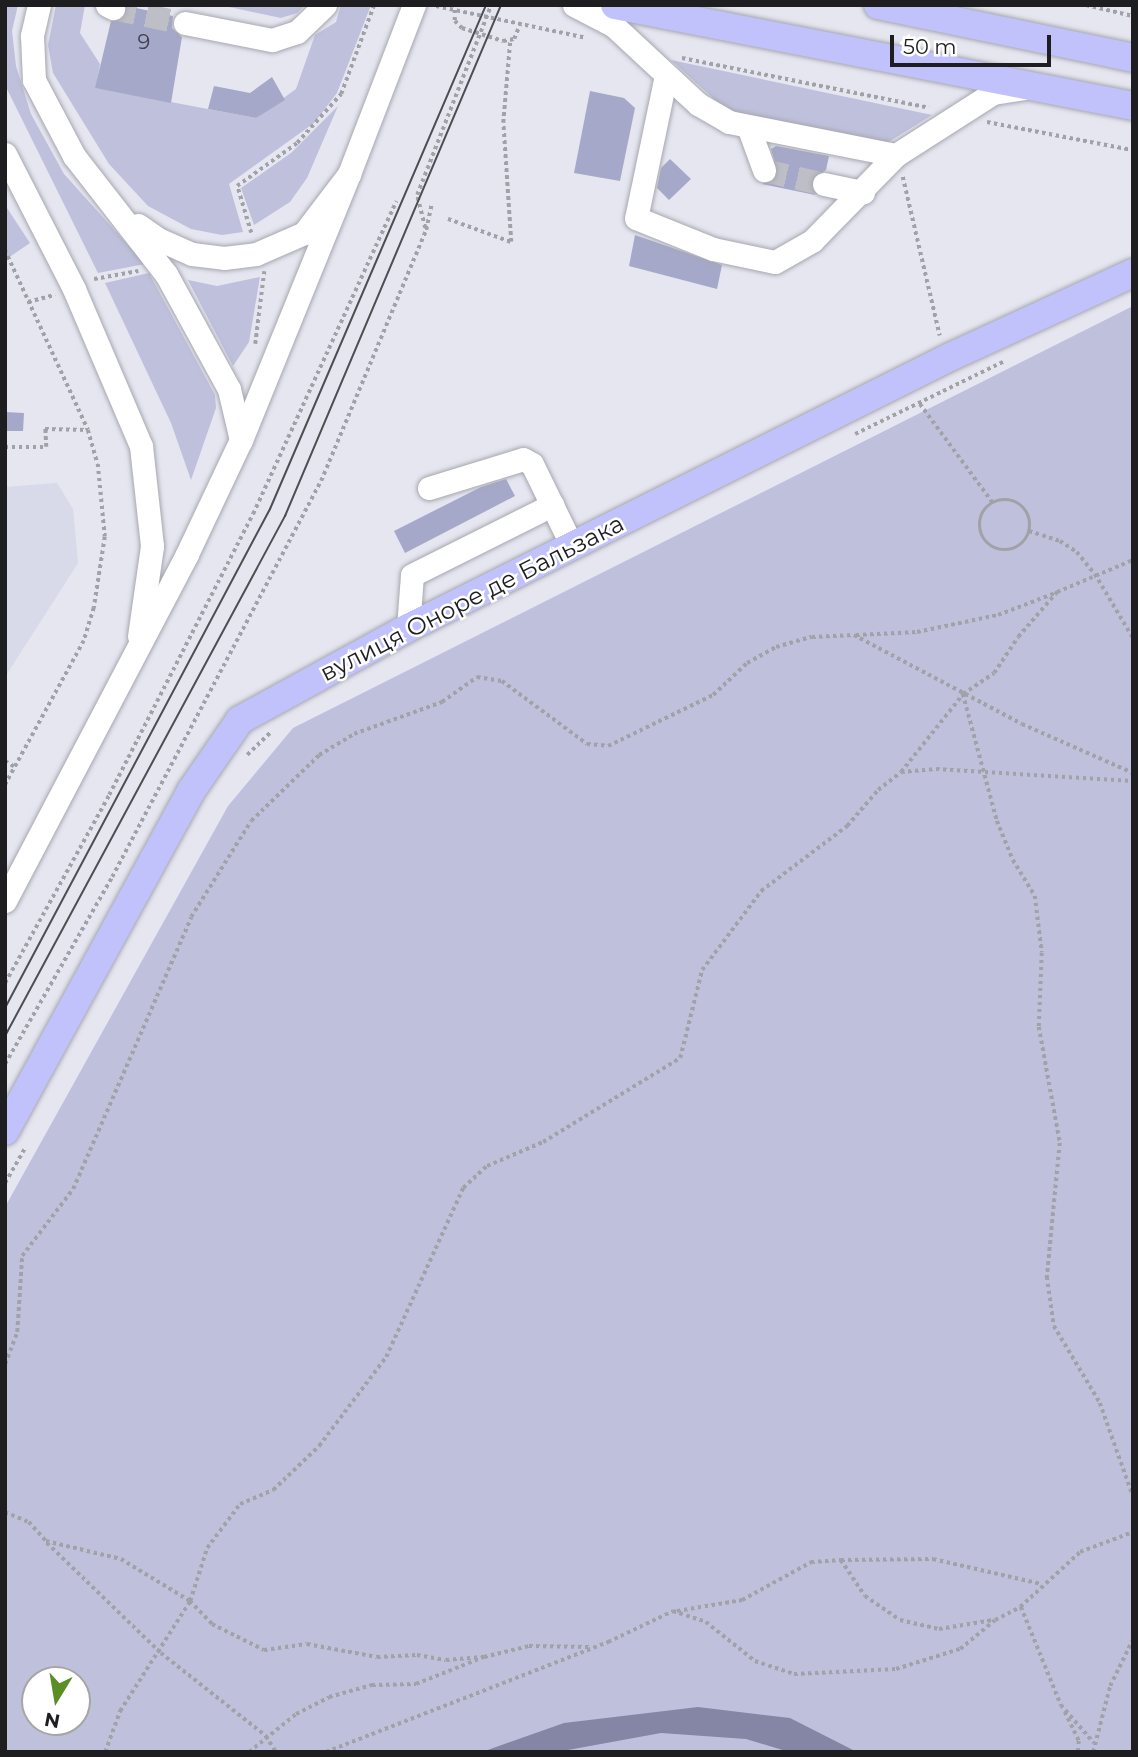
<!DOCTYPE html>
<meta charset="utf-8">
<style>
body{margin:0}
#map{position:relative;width:1138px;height:1757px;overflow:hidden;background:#e5e6ef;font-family:Montserrat,sans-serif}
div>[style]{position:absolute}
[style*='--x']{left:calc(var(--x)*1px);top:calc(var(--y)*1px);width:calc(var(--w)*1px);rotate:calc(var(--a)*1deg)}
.built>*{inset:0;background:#d8d9e9}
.green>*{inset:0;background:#bfc0dc}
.water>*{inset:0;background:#8586a6}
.building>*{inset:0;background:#a6a8c9}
.minor-tunnel>*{height:23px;margin-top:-11.5px;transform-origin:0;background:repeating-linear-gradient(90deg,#bdbec6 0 23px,transparent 0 34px)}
.path>*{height:3.5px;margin-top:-1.75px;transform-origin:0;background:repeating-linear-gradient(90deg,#a1a1a8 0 3.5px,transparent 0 7px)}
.path>.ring{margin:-1.75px;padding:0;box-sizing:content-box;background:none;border:3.5px solid #a1a1a8;border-radius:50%}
.roads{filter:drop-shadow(0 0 2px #a6a7b0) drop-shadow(0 0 2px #a6a7b0)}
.minor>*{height:23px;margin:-11.5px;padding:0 11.5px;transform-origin:11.5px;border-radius:11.5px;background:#fff}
.major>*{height:28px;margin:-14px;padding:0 14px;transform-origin:14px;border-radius:14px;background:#c1c1fb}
.tram>*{height:2px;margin:-1px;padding:0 1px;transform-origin:1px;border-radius:1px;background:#4d4d52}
span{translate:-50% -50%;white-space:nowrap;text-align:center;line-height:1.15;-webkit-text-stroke:5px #fff;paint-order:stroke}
.number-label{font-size:21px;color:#40404b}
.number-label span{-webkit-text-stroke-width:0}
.street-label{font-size:24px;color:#1e1e21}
.frame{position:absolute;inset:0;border:7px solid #1e1e21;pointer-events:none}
.north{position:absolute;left:21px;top:1666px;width:70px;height:70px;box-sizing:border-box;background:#fff;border:2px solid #a5a5a6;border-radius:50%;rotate:191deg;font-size:19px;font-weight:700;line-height:28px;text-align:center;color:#1e1e21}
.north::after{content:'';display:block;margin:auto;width:24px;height:32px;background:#5a8e27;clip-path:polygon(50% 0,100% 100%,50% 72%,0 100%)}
.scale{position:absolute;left:890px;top:35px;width:161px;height:32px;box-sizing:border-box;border:4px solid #1e1e21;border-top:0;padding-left:9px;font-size:21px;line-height:24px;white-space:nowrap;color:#1e1e21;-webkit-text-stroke:5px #fff;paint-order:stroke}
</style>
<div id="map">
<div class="built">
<div style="clip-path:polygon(57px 483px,73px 509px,78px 563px,5px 677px,5px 487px)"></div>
</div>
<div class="green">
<div style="clip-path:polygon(5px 5px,18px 5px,12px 31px,16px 66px,31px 114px,64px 174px,145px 264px,98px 273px,5px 85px)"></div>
<div style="clip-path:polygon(56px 5px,85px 5px,80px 33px,100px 64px,96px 88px,256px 118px,296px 89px,315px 35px,336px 22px,341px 5px,371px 5px,337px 93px,314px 123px,229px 184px,243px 232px,222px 235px,191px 229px,148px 206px,109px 164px,53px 73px,48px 45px)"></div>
<div style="clip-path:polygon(220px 5px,305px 5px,297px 13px,281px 18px)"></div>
<div style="clip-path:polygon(671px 60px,932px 115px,887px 143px,756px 121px,725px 109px)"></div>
<div style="clip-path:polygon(338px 106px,307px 178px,290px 202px,254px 225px,241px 188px,291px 153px)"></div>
<div style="clip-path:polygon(5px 205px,30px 243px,5px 260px)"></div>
<div style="clip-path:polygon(149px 273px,215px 395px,216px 408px,191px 480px,171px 423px,105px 283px)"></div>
<div style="clip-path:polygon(260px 277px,249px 342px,233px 366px,188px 280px,217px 286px)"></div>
<div style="clip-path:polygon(evenodd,1133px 306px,1133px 1752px,5px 1752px,5px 1207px,228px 806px,293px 728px,1133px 306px,35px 1680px,77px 1680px,77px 1722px,35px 1722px,35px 1680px)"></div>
</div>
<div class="water">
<div style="clip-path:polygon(698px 1707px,790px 1718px,857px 1752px,789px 1752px,746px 1739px,661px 1733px,557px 1752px,482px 1752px,564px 1723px)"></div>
</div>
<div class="building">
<div style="clip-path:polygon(127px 6px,173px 16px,172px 28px,182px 37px,171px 103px,95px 88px,111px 21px,121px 19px)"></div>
<div style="clip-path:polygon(272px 77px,285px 100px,256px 118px,208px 109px,214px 86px,250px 93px)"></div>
<div style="clip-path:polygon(590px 91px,624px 98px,635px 108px,620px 181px,574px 173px)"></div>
<div style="clip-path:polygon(776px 146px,829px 156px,826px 170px,811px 181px,815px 195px,762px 184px,778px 173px,771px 149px)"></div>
<div style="clip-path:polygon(670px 159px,691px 179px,669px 200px,657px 188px,661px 168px)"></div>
<div style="clip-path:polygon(635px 235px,722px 265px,717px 289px,629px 266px)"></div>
<div style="clip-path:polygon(5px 412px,24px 413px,23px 431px,5px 431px)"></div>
<div style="clip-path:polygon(506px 479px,515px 496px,405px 553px,394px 531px,481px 487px)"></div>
</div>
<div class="minor-tunnel">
<div style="--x:113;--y:8;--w:74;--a:11.8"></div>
<div style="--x:764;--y:170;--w:62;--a:13.1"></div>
</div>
<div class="path">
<div style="--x:1086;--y:5;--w:48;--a:13.2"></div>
<div style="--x:436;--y:6;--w:153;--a:12"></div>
<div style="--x:455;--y:10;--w:11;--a:90"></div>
<div style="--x:455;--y:21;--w:10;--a:45"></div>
<div style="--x:462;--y:28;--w:43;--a:17.6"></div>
<div style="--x:503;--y:41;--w:11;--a:-10"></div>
<div style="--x:514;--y:39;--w:16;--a:-68"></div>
<div style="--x:682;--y:58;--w:252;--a:11.4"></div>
<div style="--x:987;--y:122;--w:149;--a:10.9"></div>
<div style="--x:903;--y:177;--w:163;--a:76.9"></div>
<div style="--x:448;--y:219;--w:67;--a:20.1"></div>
<div style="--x:511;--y:242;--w:119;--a:-93.8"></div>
<div style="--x:503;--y:123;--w:82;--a:-85.1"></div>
<div style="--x:425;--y:228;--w:34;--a:-104"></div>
<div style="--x:417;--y:195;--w:204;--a:-68.7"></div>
<div style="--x:251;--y:233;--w:49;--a:-106.6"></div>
<div style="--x:237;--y:186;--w:74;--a:-35.6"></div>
<div style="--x:297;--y:143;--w:66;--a:-48.1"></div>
<div style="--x:341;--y:94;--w:95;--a:-69.7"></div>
<div style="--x:5;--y:250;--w:198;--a:65.2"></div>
<div style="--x:88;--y:430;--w:35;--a:74"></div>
<div style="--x:98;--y:464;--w:73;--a:84.5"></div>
<div style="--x:105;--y:537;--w:72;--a:98.8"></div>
<div style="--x:94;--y:608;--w:34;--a:107"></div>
<div style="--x:84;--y:641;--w:164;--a:118.7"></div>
<div style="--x:94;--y:279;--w:45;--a:-10.3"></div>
<div style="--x:28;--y:302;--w:28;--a:-15"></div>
<div style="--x:255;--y:344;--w:73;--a:-82.9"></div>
<div style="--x:920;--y:404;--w:123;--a:53.6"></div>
<div style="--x:855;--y:434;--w:167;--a:-26"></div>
<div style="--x:5;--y:447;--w:41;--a:0"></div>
<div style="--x:46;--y:447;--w:18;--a:-93"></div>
<div style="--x:45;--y:429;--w:43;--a:1.3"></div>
<div class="ring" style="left:980px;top:500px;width:46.5px;height:46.5px"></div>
<div style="--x:1029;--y:531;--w:33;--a:18"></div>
<div style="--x:1060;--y:541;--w:20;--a:33"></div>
<div style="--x:1077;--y:552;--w:28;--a:51"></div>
<div style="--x:1095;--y:574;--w:74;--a:59.3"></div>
<div style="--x:856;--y:635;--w:61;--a:-2.8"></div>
<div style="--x:917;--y:632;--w:83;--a:-11.9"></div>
<div style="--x:998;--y:615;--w:61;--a:-21.1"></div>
<div style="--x:963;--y:694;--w:131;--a:75"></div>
<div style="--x:997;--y:821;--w:42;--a:67.7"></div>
<div style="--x:1013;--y:860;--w:42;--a:58.6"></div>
<div style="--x:1035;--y:896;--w:57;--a:83"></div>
<div style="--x:1042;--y:953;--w:74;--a:92.3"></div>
<div style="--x:1039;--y:1027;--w:118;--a:79.7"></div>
<div style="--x:1060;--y:1143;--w:135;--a:95.5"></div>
<div style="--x:1047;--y:1277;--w:49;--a:81.9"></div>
<div style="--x:1054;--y:1326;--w:90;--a:59.1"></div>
<div style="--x:1100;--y:1403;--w:99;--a:70.5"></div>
<div style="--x:247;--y:755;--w:32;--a:-44"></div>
<div style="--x:5;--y:761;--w:12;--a:31"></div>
<div style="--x:901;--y:772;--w:35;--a:-5"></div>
<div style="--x:936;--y:769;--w:197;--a:3.5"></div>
<div style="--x:5;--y:983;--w:215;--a:-61"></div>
<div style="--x:109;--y:795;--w:316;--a:-62.9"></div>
<div style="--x:253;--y:514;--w:344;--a:-65.4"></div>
<div style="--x:5;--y:1064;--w:215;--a:-60.2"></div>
<div style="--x:112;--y:877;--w:448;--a:-62.2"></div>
<div style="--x:321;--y:481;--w:272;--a:-67.3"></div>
<div style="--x:426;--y:230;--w:25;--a:-78"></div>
<div style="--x:5;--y:1183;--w:40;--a:-60.3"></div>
<div style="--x:5;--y:1364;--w:34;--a:-69"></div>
<div style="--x:17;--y:1332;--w:76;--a:-86.2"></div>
<div style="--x:22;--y:1256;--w:84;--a:-52.7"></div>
<div style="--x:73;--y:1189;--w:296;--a:-66.5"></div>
<div style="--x:191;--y:917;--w:113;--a:-58"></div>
<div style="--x:251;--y:821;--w:95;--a:-44.1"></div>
<div style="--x:319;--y:755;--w:41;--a:-31"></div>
<div style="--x:354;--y:734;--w:94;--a:-20"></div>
<div style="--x:442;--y:702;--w:43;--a:-35.5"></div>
<div style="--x:477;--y:677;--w:25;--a:9"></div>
<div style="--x:502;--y:681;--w:106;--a:36.5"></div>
<div style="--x:587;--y:744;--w:21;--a:5"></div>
<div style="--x:608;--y:746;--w:117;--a:-25.9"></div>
<div style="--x:713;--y:695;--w:47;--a:-43.3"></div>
<div style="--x:747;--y:663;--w:33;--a:-29"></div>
<div style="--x:776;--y:647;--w:37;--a:-16"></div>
<div style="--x:812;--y:637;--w:42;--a:-2.7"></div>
<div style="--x:854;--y:635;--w:190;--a:27.9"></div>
<div style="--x:1022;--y:724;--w:121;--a:23.8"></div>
<div style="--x:5;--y:1512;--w:26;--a:23"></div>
<div style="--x:29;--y:1522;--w:25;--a:48"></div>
<div style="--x:46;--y:1541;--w:77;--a:13.5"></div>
<div style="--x:121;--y:1559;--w:81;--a:31.3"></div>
<div style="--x:190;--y:1601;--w:32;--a:46"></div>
<div style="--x:212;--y:1624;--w:58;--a:26.6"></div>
<div style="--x:264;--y:1650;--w:43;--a:-7.9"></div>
<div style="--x:307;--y:1644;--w:71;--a:10.5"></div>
<div style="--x:377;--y:1657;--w:40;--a:-2.9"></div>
<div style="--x:417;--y:1655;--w:29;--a:10"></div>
<div style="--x:446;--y:1660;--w:38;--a:-5"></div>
<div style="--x:47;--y:1543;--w:158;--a:44"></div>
<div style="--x:161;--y:1653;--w:134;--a:38.3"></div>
<div style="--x:266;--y:1736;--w:19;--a:58"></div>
<div style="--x:841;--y:1560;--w:92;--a:-0.6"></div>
<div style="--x:933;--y:1559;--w:111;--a:13"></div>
<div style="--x:1021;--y:1607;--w:106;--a:67.8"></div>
<div style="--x:1061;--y:1705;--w:50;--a:49"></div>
<div style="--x:677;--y:1611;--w:66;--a:-9.6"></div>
<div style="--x:742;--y:1600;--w:79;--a:-28.8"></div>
<div style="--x:811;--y:1562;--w:30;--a:-4"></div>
<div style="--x:841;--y:1560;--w:43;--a:56.3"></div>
<div style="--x:865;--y:1596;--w:42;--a:34.4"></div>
<div style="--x:900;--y:1620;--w:40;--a:13"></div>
<div style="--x:939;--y:1629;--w:55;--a:-9.5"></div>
<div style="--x:1065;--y:1712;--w:32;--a:64"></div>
<div style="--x:1079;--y:1741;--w:11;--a:95"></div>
<div style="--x:105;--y:1752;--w:44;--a:-69.9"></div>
<div style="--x:120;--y:1711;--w:130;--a:-57.5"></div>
<div style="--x:190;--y:1601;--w:56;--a:-72.2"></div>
<div style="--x:207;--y:1548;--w:55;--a:-53.1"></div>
<div style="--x:240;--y:1504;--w:36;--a:-23"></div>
<div style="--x:273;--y:1490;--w:64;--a:-43.7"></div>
<div style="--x:319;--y:1446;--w:111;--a:-53"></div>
<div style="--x:386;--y:1357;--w:186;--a:-65.5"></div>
<div style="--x:463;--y:1188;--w:33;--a:-43"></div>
<div style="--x:487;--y:1166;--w:61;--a:-23.2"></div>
<div style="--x:543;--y:1142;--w:161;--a:-31.5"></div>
<div style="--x:680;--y:1058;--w:91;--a:-76"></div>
<div style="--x:702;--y:970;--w:99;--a:-53.2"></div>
<div style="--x:761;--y:891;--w:108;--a:-37.1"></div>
<div style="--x:847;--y:826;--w:48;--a:-49.3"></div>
<div style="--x:878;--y:790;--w:29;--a:-38"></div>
<div style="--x:901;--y:772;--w:100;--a:-51.5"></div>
<div style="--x:963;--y:694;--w:37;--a:-34"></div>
<div style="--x:994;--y:673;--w:43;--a:-56.3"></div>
<div style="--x:1018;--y:637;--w:60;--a:-49.1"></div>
<div style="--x:1057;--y:592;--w:82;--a:-22.8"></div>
<div style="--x:249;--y:1752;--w:60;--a:-39"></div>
<div style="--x:296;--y:1714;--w:37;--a:-27"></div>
<div style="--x:329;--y:1697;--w:45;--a:-15.6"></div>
<div style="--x:372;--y:1685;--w:44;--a:-1.3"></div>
<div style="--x:416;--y:1684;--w:73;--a:-21.7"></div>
<div style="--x:484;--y:1657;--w:46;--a:-13.7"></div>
<div style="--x:529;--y:1646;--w:60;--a:1"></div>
<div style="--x:326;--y:1752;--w:303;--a:-21.3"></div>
<div style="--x:608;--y:1642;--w:72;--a:-25.5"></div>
<div style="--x:673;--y:1611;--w:35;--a:18"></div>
<div style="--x:706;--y:1622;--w:63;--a:38.5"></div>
<div style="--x:755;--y:1661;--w:41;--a:18.4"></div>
<div style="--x:794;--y:1674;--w:102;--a:-2.8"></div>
<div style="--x:896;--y:1669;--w:67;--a:-17.4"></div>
<div style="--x:960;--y:1649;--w:45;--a:-39.6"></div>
<div style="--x:995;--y:1620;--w:28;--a:-27"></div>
<div style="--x:1020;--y:1607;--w:81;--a:-42.5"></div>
<div style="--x:1080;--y:1552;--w:57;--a:-20.7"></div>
<div style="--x:1093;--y:1752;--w:68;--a:-75.6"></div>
<div style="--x:1110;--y:1686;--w:52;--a:-63.9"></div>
</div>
<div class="roads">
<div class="minor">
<div style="--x:39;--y:5;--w:32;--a:103"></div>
<div style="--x:32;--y:36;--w:44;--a:87.4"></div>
<div style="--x:34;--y:80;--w:86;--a:62.2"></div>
<div style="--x:74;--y:156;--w:150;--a:52.1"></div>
<div style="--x:166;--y:274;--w:131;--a:61.3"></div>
<div style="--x:229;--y:389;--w:52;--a:76.8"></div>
<div style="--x:107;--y:5;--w:7;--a:27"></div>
<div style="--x:574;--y:5;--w:45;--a:27.7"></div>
<div style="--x:614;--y:26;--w:115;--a:42.9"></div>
<div style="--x:698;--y:104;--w:36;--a:30"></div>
<div style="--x:729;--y:122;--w:170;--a:11.2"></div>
<div style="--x:185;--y:23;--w:89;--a:11.1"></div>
<div style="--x:272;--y:40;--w:26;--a:-18"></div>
<div style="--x:297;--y:32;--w:39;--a:-44"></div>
<div style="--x:666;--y:75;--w:146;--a:101.8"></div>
<div style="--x:636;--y:218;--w:83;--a:21.9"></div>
<div style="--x:713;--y:249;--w:63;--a:11.8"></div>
<div style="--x:775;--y:262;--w:43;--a:-29.6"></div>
<div style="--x:812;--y:241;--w:120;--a:-45.7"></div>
<div style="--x:896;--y:155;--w:115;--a:-32.6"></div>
<div style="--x:993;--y:93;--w:31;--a:-9"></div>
<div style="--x:749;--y:129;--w:44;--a:69.9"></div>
<div style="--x:5;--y:154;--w:152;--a:62.9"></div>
<div style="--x:74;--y:289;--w:171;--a:66.9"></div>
<div style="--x:141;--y:446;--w:101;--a:83.7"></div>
<div style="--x:152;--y:546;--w:91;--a:98.2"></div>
<div style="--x:824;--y:184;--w:40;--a:12"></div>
<div style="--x:138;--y:225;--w:24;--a:35"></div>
<div style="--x:158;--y:239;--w:37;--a:24"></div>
<div style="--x:192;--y:254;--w:32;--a:7"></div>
<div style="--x:224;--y:258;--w:32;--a:-7"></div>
<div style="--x:256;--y:254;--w:52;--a:-23.6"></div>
<div style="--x:304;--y:233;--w:74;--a:-52.7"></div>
<div style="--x:349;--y:174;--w:181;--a:-69"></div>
<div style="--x:429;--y:488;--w:98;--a:-17.1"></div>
<div style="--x:523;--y:459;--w:10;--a:29"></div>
<div style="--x:532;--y:464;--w:46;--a:64"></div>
<div style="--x:408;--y:628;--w:53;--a:-85.7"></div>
<div style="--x:412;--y:575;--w:157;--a:-26.6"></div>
<div style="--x:552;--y:505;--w:46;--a:64"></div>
<div style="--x:5;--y:901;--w:392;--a:-62.3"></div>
<div style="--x:187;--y:554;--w:126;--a:-64.7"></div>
<div style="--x:241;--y:440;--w:287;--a:-67.9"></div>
</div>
<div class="major">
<div style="--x:615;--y:5;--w:528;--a:11.03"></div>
<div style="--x:878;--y:5;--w:260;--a:11.7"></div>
<div style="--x:5;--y:1131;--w:388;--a:-61.3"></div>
<div style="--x:191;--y:791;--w:86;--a:-55.4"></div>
<div style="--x:240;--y:720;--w:192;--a:-28.7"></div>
<div style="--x:408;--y:628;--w:606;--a:-26.57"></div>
<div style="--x:950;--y:357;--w:201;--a:-24.7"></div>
</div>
</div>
<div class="tram">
<div style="--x:5;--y:1008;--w:565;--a:-62.03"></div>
<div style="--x:270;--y:509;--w:548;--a:-66.8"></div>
<div style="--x:5;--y:1036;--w:591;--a:-61.7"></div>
<div style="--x:285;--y:516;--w:555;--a:-67.09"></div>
</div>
<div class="number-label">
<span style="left:144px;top:42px">9</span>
</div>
<div class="street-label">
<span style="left:472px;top:598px;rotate:-27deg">вулиця Оноре де Бальзака</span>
</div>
<div class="frame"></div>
<div class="north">N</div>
<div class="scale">50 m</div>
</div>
